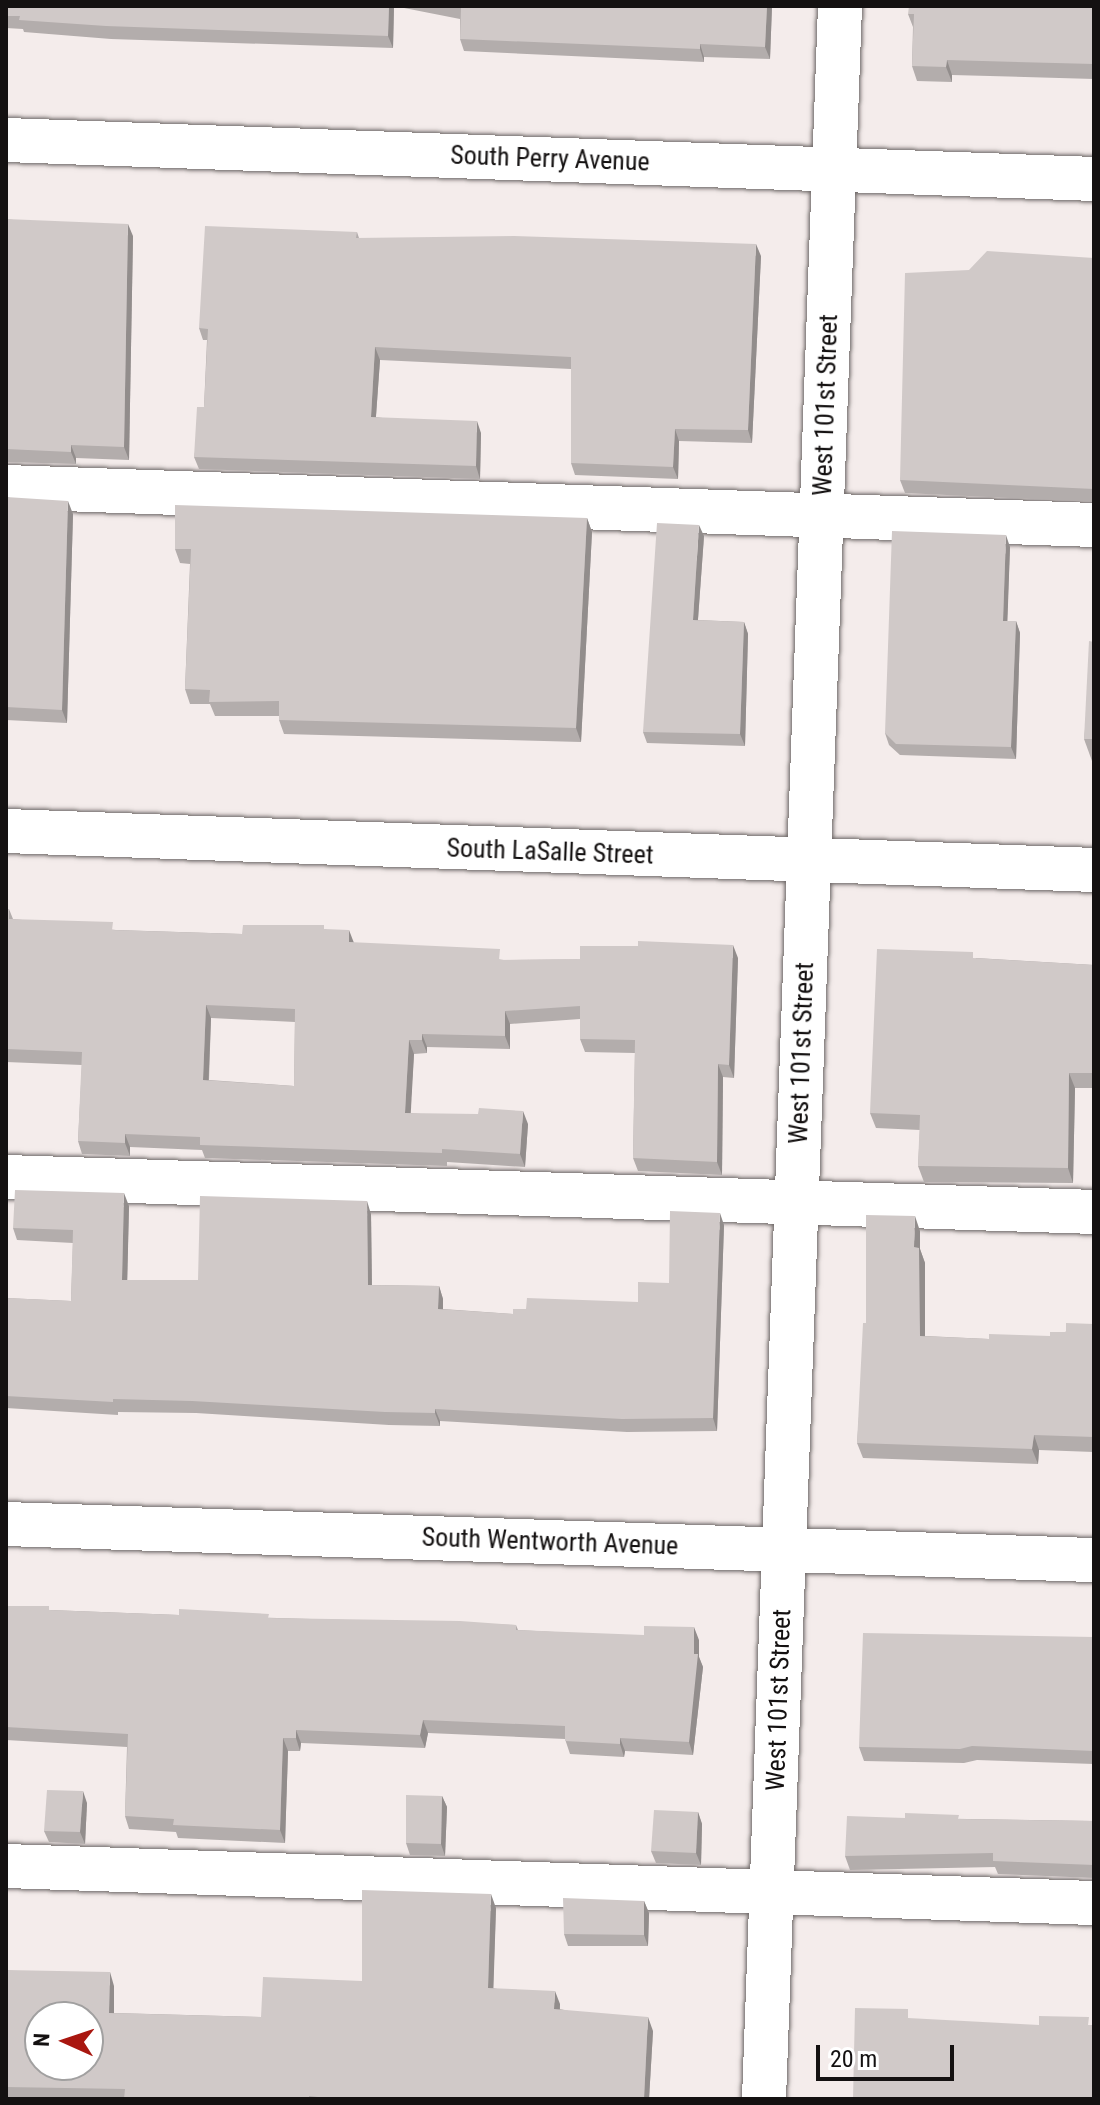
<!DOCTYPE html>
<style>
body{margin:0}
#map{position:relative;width:1100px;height:2105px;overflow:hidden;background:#f4eceb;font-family:"Roboto Condensed",sans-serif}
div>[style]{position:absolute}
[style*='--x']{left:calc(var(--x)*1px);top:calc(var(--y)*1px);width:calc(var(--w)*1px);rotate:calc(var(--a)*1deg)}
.roads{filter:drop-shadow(0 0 2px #6d6766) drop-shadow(0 0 2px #6d6766)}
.minor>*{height:44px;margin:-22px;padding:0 22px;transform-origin:22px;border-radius:22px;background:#fff}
.wall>*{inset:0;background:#b3adac}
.shaded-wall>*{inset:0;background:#928d8c}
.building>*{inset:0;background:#d0c9c8}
span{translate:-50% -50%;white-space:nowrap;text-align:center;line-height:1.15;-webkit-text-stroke:7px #fff;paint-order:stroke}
.street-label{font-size:26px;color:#141111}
.frame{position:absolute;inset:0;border:8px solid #141111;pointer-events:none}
.north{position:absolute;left:24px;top:2001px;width:80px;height:80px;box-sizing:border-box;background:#fff;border:2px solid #a1a0a0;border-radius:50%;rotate:273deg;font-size:22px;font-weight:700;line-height:32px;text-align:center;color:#141111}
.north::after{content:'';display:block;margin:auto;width:28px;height:36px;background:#a91710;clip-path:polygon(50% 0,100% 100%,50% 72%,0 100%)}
.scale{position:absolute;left:816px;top:2045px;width:138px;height:36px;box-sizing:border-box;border:4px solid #141111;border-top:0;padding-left:10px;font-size:24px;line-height:28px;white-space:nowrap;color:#141111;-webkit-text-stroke:6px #fff;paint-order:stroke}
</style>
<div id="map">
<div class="roads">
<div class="minor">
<div style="--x:6;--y:140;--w:1089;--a:2.05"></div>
<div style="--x:6;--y:487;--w:1089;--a:2"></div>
<div style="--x:6;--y:831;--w:1089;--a:2.05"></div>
<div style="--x:6;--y:1177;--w:1089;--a:1.84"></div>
<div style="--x:6;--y:1524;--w:1089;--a:1.9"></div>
<div style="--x:6;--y:1866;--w:1089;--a:1.95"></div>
<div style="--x:764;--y:2099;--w:2094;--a:-87.92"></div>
</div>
</div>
<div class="wall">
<div style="clip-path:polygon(6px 6px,394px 6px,393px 48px,111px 39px,24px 32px,23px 29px,6px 28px)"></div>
<div style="clip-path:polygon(394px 6px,772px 6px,770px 59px,704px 57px,704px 62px,464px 51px,460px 39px,460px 19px)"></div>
<div style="clip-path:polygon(1094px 6px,1094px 79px,952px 75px,952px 82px,917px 81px,912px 66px,913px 27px,908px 14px)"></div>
<div style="clip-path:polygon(6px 219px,133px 236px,129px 460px,76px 458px,76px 464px,6px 462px)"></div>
<div style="clip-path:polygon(357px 232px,359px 238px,761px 256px,752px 443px,679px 441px,678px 479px,575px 475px,571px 463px,571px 369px,380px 360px,376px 417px,481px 433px,480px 479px,199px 469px,194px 457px,204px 407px,207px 340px,203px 340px,199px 328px)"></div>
<div style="clip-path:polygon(1094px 258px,1094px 502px,905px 493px,900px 480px,969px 270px)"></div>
<div style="clip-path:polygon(6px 497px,73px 514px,67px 723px,6px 720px)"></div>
<div style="clip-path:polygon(587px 518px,592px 532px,581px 742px,284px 734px,279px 720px,279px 716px,215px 716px,210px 704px,190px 704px,185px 689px,190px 564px,180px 563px,175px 549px)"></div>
<div style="clip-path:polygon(704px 536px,698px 620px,744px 622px,748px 634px,745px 746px,647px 743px,643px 732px)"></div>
<div style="clip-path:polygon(1010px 547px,1007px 621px,1016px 621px,1020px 633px,1016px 759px,900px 755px,889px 745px,885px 733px)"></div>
<div style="clip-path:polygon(1094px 642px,1094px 761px,1092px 761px,1084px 739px)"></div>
<div style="clip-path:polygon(evenodd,6px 909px,9px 909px,13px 919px,116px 930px,242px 934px,325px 929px,353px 943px,504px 960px,738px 958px,734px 1078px,723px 1077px,722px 1175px,638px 1171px,633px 1158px,635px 1053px,585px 1052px,580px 1039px,580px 1019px,510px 1024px,510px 1049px,427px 1047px,427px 1053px,414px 1054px,410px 1113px,528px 1124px,525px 1167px,447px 1162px,447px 1166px,205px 1158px,202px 1150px,130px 1147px,130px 1156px,82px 1154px,78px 1141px,82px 1065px,6px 1062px,6px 909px,211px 1018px,295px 1022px,294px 1086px,209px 1080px,211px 1018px)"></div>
<div style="clip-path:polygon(976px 958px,1094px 965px,1094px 1088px,1075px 1088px,1073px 1183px,924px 1182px,918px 1166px,920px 1130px,876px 1128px,870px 1113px)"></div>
<div style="clip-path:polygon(129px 1206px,127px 1280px,198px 1280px,371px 1214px,372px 1285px,439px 1286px,443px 1299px,443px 1309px,513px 1314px,526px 1309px,638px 1302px,669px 1283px,724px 1225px,717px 1431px,627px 1432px,440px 1421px,440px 1426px,389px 1425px,196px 1413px,118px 1412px,118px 1415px,6px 1408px,6px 1298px,71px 1301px,73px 1243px,17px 1240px,13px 1228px)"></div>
<div style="clip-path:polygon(920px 1231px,920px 1249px,925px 1263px,925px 1336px,989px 1339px,1050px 1336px,1094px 1324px,1094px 1452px,1039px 1450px,1038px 1464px,863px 1458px,857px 1443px,866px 1323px)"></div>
<div style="clip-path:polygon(6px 1606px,50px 1610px,179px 1615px,516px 1625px,518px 1630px,699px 1640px,699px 1657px,703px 1667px,693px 1755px,625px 1751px,624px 1757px,570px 1754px,565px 1739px,428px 1733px,425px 1748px,301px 1743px,300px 1751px,288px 1751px,285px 1843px,178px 1838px,176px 1832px,129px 1829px,125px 1816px,127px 1747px,6px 1740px)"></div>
<div style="clip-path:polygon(1094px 1637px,1094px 1764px,977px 1760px,964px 1763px,864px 1761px,859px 1747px)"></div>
<div style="clip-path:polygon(442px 1796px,447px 1807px,445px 1856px,410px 1855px,406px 1843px)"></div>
<div style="clip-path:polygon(87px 1803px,85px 1844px,49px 1842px,44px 1831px)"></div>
<div style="clip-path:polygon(698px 1812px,702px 1824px,701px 1865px,656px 1863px,651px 1851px)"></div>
<div style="clip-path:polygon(905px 1818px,1094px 1821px,1094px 1878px,998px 1874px,995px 1867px,850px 1870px,845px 1856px)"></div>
<div style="clip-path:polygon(644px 1901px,649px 1913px,648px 1946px,568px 1946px,564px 1934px)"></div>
<div style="clip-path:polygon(496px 1908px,493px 1988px,560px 2004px,560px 2009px,653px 2031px,649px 2099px,6px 2099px,6px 1970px,114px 1986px,114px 2013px,261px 2017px,362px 1981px)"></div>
</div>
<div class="shaded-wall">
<div style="clip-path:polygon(389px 6px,394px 6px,393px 48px,388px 36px)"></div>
<div style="clip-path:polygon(767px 6px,772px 6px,770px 59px,765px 47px)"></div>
<div style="clip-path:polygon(700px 44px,704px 57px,704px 62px,700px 49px)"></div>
<div style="clip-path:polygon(947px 60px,952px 75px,952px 82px,946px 67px)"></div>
<div style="clip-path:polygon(128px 224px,133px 236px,129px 460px,124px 447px)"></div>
<div style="clip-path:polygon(756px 244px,761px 256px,752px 443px,748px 430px)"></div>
<div style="clip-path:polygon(375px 347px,380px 360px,375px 429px,371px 417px)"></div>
<div style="clip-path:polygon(477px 421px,481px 433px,480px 479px,476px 466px)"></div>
<div style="clip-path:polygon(675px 429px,679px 441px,678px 479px,673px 467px)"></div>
<div style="clip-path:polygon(71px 445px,76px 458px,76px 464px,71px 452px)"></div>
<div style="clip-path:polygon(68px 501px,73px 514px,67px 723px,62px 710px)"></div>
<div style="clip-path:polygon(587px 518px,592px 532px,581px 742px,576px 728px)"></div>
<div style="clip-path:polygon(699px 525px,704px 536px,697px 632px,693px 620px)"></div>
<div style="clip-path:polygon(1006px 535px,1010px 547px,1007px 633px,1003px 621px)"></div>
<div style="clip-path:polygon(1016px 621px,1020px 633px,1016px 759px,1011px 747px)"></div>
<div style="clip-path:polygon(744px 622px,748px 634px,745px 746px,740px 734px)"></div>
<div style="clip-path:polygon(349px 930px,354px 943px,349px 942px)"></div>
<div style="clip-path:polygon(733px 945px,738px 958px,734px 1078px,729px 1065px)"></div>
<div style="clip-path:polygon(206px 1005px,211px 1018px,208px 1093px,203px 1080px)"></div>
<div style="clip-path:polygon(505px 1011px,510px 1024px,510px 1049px,505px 1036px)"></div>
<div style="clip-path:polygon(422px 1034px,427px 1047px,427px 1053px,422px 1040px)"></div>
<div style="clip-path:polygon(409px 1040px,414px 1054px,410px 1127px,405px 1113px)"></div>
<div style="clip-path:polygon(718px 1064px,723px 1077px,722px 1175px,717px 1162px)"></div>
<div style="clip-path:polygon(1069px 1073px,1075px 1088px,1073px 1183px,1068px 1168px)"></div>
<div style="clip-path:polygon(523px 1111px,528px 1124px,525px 1167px,520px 1154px)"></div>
<div style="clip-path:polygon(125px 1134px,130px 1147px,130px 1156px,125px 1143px)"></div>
<div style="clip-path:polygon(124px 1193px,129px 1206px,127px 1292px,122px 1280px)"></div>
<div style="clip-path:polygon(367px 1201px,371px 1214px,372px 1297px,368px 1285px)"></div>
<div style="clip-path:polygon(720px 1213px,724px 1225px,717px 1431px,713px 1418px)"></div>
<div style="clip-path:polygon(915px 1216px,920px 1231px,920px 1249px,925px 1263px,925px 1351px,920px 1336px,914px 1247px)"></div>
<div style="clip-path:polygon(439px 1286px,443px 1299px,443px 1322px,438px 1309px)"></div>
<div style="clip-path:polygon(435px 1409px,440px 1421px,440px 1426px,435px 1413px)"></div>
<div style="clip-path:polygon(1034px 1435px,1039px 1450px,1038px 1464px,1032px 1449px)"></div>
<div style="clip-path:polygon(694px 1627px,699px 1640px,699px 1657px,703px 1667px,693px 1755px,689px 1742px,694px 1654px)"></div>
<div style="clip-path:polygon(423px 1720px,428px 1733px,425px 1748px,420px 1735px)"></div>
<div style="clip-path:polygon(296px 1730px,301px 1743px,300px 1751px,296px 1738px)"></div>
<div style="clip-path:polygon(283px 1738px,288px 1751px,285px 1843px,280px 1830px)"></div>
<div style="clip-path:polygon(620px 1738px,625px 1751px,624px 1757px,620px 1744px)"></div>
<div style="clip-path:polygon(83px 1791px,87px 1803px,85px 1844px,80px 1832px)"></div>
<div style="clip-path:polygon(442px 1796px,447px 1807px,445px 1856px,441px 1844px)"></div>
<div style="clip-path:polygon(698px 1812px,702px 1824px,701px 1865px,696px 1853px)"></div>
<div style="clip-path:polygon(491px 1894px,496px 1908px,493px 2001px,488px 1988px)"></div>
<div style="clip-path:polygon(644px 1901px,649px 1913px,648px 1946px,644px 1935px)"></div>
<div style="clip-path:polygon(110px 1972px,114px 1986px,114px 2027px,109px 2013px)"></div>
<div style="clip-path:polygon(555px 1991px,560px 2004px,559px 2023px,554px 2009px)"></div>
<div style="clip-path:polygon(648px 2017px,653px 2031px,649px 2099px,644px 2099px)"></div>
</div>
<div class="building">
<div style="clip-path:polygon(6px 6px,389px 6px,388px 36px,106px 26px,19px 20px,20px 16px,6px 16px)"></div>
<div style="clip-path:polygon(452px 6px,767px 6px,765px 47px,700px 44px,700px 49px,460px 39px,461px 8px)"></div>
<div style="clip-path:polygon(909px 6px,1094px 6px,1094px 64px,947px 60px,946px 67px,912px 66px,914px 14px,908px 14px)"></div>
<div style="clip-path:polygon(6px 219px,128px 224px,124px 447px,71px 445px,71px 452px,6px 449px)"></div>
<div style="clip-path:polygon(205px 226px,357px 232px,356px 238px,514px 236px,756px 244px,748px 430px,675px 429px,673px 467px,571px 463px,571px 357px,375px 347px,371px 417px,477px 421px,476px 466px,194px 457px,197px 407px,204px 407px,208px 329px,199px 328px)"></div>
<div style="clip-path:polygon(987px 251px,1094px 258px,1094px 489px,900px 480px,905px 273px,969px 270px)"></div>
<div style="clip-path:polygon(6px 497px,68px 501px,62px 710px,6px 707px)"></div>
<div style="clip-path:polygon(175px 505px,587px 518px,576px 728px,279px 720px,279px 701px,209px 702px,210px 690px,185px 689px,191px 549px,175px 549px)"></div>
<div style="clip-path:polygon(657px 523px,699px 525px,693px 620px,744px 622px,740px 734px,643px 732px)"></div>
<div style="clip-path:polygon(892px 531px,1006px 535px,1003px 621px,1016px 621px,1011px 747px,896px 744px,885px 733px)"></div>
<div style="clip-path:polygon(1089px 641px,1094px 642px,1094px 739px,1084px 739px)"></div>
<div style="clip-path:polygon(evenodd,6px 909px,9px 909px,9px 919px,113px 922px,112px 930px,242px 934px,243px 925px,324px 925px,324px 929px,349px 930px,349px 942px,500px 949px,499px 960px,580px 959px,580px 946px,638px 946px,638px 941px,733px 945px,729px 1065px,718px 1064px,717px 1162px,633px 1158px,635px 1040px,580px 1039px,580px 1006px,505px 1011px,505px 1036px,422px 1034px,422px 1040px,409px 1040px,405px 1113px,478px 1114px,479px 1108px,523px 1111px,520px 1154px,442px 1149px,442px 1153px,200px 1145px,200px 1137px,125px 1134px,125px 1143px,78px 1141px,82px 1052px,6px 1049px,6px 909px,206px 1005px,295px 1009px,294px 1086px,203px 1080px,206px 1005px)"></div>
<div style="clip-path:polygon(877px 949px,973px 952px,973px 958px,1094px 965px,1094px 1073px,1069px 1073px,1068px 1168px,918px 1166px,920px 1115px,870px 1113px)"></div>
<div style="clip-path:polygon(15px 1190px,124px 1193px,122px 1280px,198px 1280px,200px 1196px,367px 1201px,368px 1285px,439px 1286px,438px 1309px,513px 1314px,513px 1309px,526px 1309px,527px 1298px,638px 1302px,638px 1282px,669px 1283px,670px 1211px,720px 1213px,713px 1418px,622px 1419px,435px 1409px,435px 1413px,385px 1412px,192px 1401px,113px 1399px,113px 1402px,6px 1396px,6px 1298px,71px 1301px,73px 1230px,13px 1228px)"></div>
<div style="clip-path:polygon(866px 1215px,915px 1216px,914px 1247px,919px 1248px,920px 1336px,989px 1339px,989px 1334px,1050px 1336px,1050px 1332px,1066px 1332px,1066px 1323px,1094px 1324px,1094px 1437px,1034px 1435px,1032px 1449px,857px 1443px,863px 1323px,866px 1323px)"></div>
<div style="clip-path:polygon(6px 1606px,49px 1606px,49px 1610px,179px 1615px,179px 1609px,269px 1614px,268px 1618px,460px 1621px,516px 1625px,516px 1630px,644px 1635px,644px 1626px,694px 1627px,694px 1654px,698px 1654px,689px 1742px,620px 1738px,620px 1744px,565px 1741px,565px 1726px,423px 1720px,420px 1735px,296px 1730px,296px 1738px,283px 1738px,280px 1830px,173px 1825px,174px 1819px,125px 1816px,128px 1734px,6px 1727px)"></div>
<div style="clip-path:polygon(863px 1633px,1094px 1637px,1094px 1751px,972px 1746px,960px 1749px,859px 1747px)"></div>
<div style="clip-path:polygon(47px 1790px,83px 1791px,80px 1832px,44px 1831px)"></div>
<div style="clip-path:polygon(406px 1795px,442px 1796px,441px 1844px,406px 1843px)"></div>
<div style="clip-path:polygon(654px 1810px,698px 1812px,696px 1853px,651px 1851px)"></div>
<div style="clip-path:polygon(905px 1813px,959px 1815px,958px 1819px,1094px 1821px,1094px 1865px,993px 1861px,993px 1853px,845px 1856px,847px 1816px,905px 1818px)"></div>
<div style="clip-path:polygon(evenodd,362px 1890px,491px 1894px,488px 1988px,555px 1991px,554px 2009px,648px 2017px,644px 2099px,336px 2099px,309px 2096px,309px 2099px,124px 2099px,125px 2089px,6px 2087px,6px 1970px,110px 1972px,109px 2013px,261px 2017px,263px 1977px,362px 1981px,362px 1890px,40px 2017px,88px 2017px,88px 2065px,40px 2065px,40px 2017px)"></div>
<div style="clip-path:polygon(563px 1898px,644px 1901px,644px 1935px,564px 1934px)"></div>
<div style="clip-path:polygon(855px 2008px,908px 2009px,908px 2018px,1039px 2025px,1039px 2016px,1089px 2017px,1088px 2025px,1094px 2025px,1094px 2099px,853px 2099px)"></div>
</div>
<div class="street-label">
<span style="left:550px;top:159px;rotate:2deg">South Perry Avenue</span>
<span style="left:826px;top:405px;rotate:-88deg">West 101st Street</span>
<span style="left:550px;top:852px;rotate:2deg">South LaSalle Street</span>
<span style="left:802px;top:1053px;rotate:-88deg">West 101st Street</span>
<span style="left:550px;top:1542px;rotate:2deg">South Wentworth Avenue</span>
<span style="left:779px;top:1700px;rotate:-88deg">West 101st Street</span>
</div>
<div class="frame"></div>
<div class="north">N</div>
<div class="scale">20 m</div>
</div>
